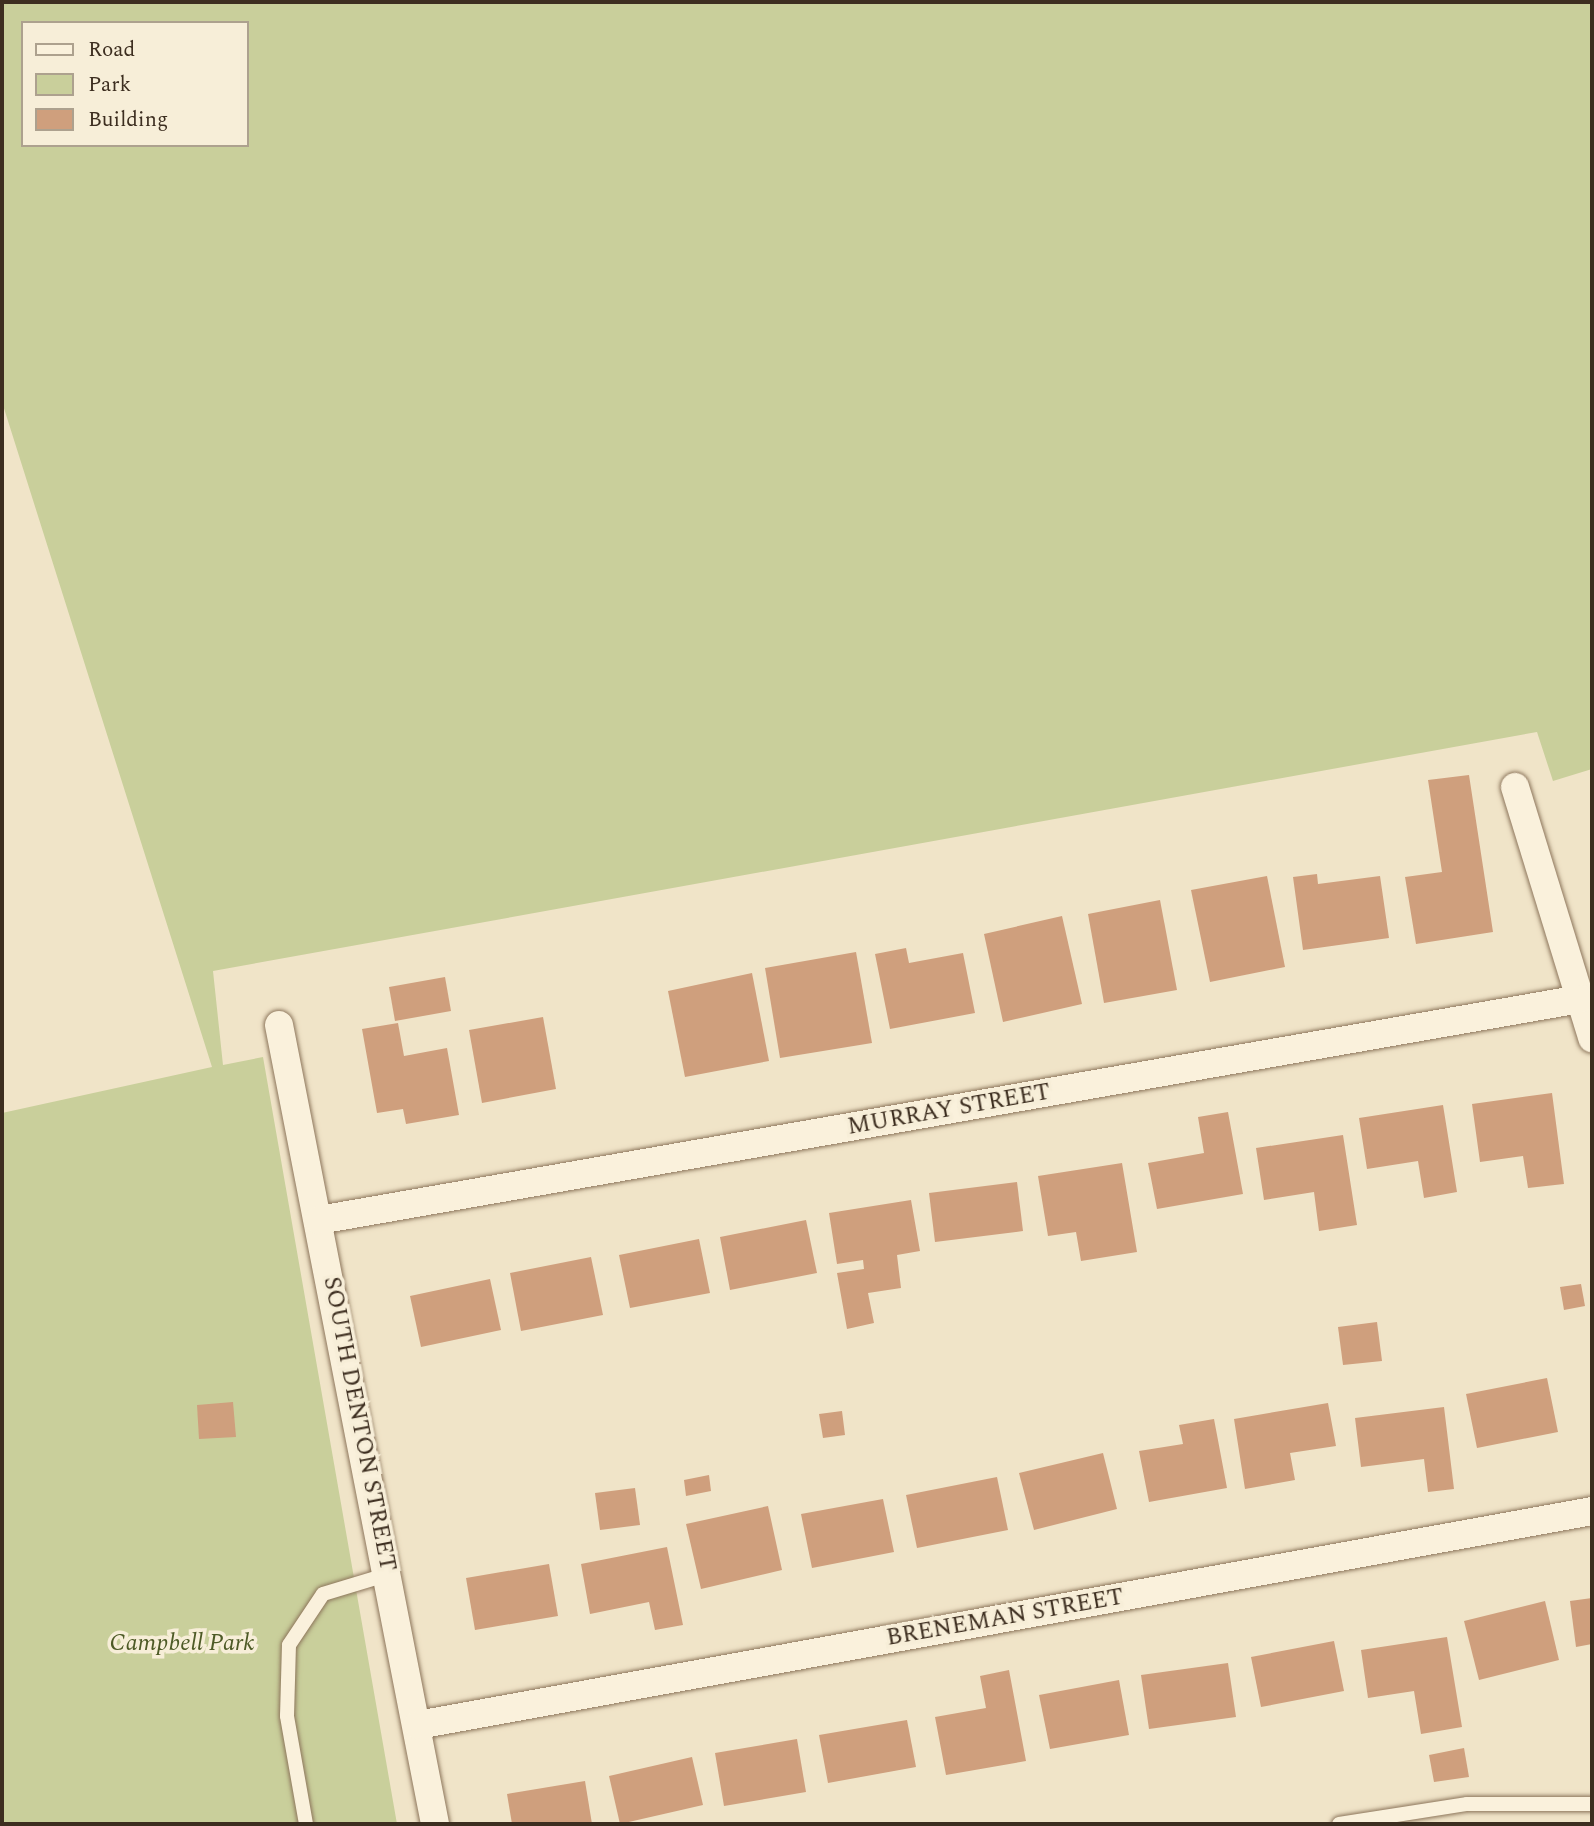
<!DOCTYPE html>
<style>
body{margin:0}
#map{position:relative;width:1594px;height:1826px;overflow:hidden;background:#f0e4c8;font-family:Spectral,serif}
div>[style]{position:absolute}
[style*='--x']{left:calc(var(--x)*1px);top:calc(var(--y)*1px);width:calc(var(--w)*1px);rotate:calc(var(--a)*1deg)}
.green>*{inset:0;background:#c9cf9b}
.building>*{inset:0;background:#cf9f7d}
.roads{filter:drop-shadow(0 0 2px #8d765c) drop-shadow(0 0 2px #8d765c)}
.service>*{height:14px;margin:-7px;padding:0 7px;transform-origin:7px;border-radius:7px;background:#faf1dc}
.minor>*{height:28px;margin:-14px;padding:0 14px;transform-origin:14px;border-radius:14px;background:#faf1dc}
span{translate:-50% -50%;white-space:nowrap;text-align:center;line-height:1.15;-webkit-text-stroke:7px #f7eed8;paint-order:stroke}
.street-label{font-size:24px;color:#3d2e20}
.park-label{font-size:24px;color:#4d5a26;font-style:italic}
.frame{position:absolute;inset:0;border:4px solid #3d2e20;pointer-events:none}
.legend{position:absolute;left:21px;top:21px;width:228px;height:126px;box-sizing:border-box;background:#f7eed8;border:2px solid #ada18e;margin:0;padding:9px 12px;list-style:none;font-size:21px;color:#3d2e20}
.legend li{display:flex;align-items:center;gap:14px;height:35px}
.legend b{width:35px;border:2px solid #ada18e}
</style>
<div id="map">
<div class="green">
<div style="clip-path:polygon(evenodd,2px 2px,1592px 2px,1592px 769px,1553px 781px,1537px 732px,213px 971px,223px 1065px,263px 1057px,397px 1824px,2px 1824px,2px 1113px,212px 1067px,2px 402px,2px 2px,23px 23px,247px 23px,247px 145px,23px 145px,23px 23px)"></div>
</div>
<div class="building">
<div style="clip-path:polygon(1469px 775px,1493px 932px,1416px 944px,1405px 877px,1442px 872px,1428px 780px)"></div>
<div style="clip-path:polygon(1317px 874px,1318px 884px,1380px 876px,1389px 938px,1303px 950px,1293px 877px)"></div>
<div style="clip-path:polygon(1267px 876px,1285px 967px,1210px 982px,1191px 890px)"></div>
<div style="clip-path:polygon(1160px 900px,1177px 990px,1104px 1003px,1088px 914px)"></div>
<div style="clip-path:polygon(1062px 916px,1082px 1004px,1003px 1022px,984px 934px)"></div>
<div style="clip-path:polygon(906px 948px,909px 963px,963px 953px,975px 1013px,890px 1029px,875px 954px)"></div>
<div style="clip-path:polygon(856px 952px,872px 1043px,780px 1058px,765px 968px)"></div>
<div style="clip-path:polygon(752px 973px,769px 1061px,685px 1077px,668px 991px)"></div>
<div style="clip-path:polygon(445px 977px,451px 1011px,395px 1021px,389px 987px)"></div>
<div style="clip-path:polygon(543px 1017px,556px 1089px,482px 1103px,469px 1030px)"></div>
<div style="clip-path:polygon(398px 1023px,404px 1056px,447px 1048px,459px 1115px,406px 1124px,403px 1109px,377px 1113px,362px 1029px)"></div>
<div style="clip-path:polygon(1552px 1093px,1564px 1184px,1528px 1188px,1523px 1156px,1480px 1162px,1472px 1104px)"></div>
<div style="clip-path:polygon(1443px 1105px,1457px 1192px,1424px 1198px,1418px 1161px,1367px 1169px,1359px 1118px)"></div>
<div style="clip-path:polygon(1228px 1112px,1243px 1194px,1157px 1209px,1148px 1163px,1204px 1153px,1198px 1117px)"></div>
<div style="clip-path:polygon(1343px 1135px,1357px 1225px,1319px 1231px,1314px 1192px,1264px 1200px,1256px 1148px)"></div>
<div style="clip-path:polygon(1122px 1163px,1137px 1252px,1081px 1261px,1076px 1232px,1048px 1236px,1038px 1176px)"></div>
<div style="clip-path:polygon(1017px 1182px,1023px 1231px,935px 1242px,929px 1193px)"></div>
<div style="clip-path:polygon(911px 1200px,920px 1251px,897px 1255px,901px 1288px,868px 1293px,874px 1323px,847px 1329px,837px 1273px,864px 1269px,863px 1260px,837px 1264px,829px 1213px)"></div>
<div style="clip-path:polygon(806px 1220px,817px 1273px,730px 1290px,720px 1237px)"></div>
<div style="clip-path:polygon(699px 1239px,710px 1293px,630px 1308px,619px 1255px)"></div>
<div style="clip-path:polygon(591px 1257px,603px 1315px,521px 1331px,510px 1273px)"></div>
<div style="clip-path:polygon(490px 1279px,501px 1330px,421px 1347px,410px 1296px)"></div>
<div style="clip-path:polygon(1581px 1284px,1585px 1306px,1564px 1310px,1560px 1287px)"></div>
<div style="clip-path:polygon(1377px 1322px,1382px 1361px,1343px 1365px,1338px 1327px)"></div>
<div style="clip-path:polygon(1547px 1378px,1558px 1432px,1477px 1448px,1466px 1394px)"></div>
<div style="clip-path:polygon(233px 1402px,236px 1437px,199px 1439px,197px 1405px)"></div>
<div style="clip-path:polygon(1328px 1403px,1336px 1446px,1290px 1453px,1295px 1480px,1245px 1489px,1234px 1419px)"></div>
<div style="clip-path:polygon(1444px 1407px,1454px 1489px,1428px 1492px,1424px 1459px,1361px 1467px,1355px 1418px)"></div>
<div style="clip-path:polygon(842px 1411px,845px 1435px,823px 1438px,819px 1414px)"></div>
<div style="clip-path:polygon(1214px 1419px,1227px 1488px,1149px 1502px,1139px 1451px,1183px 1444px,1179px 1425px)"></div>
<div style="clip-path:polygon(1103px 1453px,1117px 1509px,1034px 1530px,1019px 1473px)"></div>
<div style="clip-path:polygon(709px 1475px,711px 1491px,686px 1496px,684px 1480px)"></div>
<div style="clip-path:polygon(997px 1477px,1008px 1530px,917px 1548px,906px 1495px)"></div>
<div style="clip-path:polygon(635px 1488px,640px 1525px,600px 1530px,595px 1493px)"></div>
<div style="clip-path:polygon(883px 1499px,894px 1552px,812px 1568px,801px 1514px)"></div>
<div style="clip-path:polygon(768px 1506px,782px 1570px,701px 1589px,686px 1524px)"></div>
<div style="clip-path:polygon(667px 1547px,683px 1625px,655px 1630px,649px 1602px,590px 1614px,581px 1564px)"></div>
<div style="clip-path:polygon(549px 1564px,558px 1616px,475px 1630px,466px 1578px)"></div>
<div style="clip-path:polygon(1592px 1598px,1592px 1644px,1576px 1647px,1570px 1601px)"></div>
<div style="clip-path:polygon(1545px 1601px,1559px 1660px,1479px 1680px,1464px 1621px)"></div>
<div style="clip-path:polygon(1447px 1637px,1462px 1727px,1421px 1734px,1414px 1691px,1368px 1698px,1361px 1650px)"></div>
<div style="clip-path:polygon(1334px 1641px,1344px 1691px,1261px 1707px,1251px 1657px)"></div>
<div style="clip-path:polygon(1228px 1663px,1236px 1717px,1149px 1729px,1141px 1675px)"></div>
<div style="clip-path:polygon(1009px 1670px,1026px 1761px,946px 1775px,935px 1717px,986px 1708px,980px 1676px)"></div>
<div style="clip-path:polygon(1119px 1680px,1129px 1735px,1050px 1749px,1039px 1695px)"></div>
<div style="clip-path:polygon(907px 1720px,916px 1767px,828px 1783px,819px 1735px)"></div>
<div style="clip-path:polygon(797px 1739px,806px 1792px,724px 1806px,715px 1753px)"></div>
<div style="clip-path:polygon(1464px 1748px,1469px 1777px,1434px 1782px,1429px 1755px)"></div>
<div style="clip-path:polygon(692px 1757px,703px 1805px,620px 1824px,609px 1776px)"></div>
<div style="clip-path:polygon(585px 1781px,592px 1824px,512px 1824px,507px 1794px)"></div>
</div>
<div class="roads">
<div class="service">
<div style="--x:306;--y:1824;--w:110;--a:-100"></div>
<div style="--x:287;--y:1716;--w:71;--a:-88.4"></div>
<div style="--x:289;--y:1645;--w:61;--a:-56.3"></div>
<div style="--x:323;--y:1594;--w:69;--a:-16.9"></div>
<div style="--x:1339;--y:1824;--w:130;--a:-8.9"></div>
<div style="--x:1467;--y:1804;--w:125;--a:0"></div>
</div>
<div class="minor">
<div style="--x:1515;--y:787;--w:263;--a:72.9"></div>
<div style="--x:279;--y:1025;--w:814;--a:78.95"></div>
<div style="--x:319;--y:1220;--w:1280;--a:-9.94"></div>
<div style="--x:418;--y:1725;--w:1193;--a:-10.33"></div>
</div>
</div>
<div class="street-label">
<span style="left:949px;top:1110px;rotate:-10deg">MURRAY STREET</span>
<span style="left:359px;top:1424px;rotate:79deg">SOUTH DENTON STREET</span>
<span style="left:1005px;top:1618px;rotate:-10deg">BRENEMAN STREET</span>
</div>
<div class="park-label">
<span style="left:182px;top:1644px">Campbell Park</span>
</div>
<div class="frame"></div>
<ul class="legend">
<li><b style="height:9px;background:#faf1dc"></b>Road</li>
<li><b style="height:19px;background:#c9cf9b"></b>Park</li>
<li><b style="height:19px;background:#cf9f7d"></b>Building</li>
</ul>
</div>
